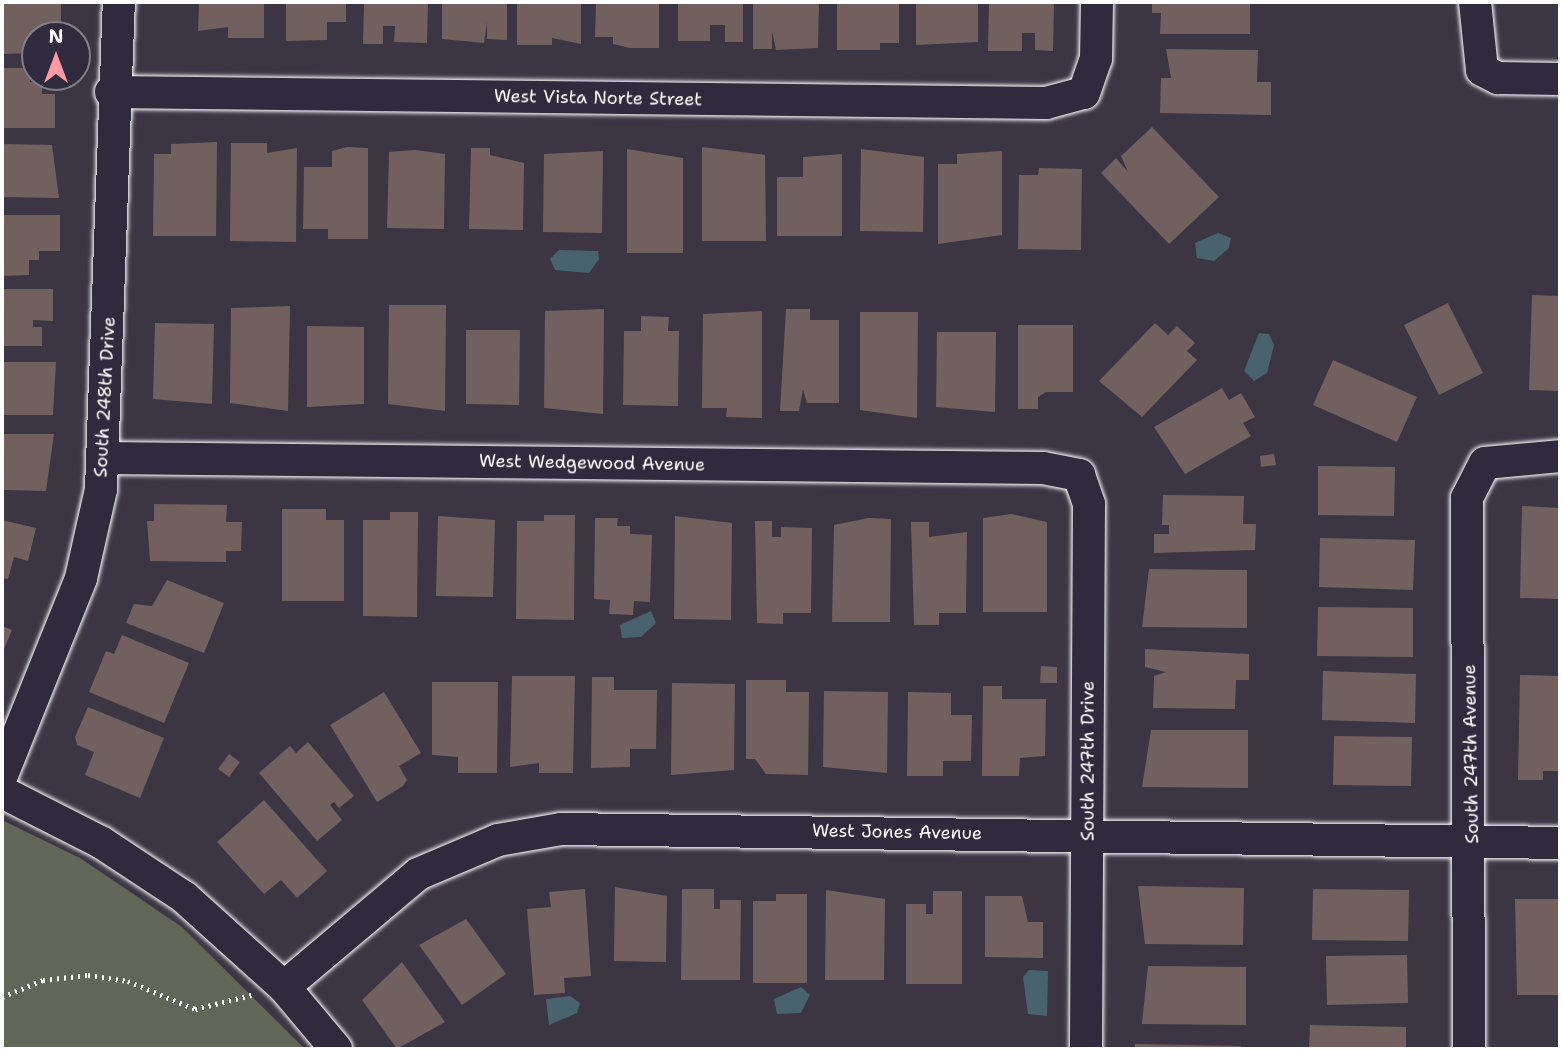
<!DOCTYPE html>
<style>
body{margin:0}
#map{position:relative;width:1562px;height:1051px;overflow:hidden;background:#3c3544;font-family:"Shantell Sans",sans-serif}
div>[style]{position:absolute}
[style*='--x']{left:calc(var(--x)*1px);top:calc(var(--y)*1px);width:calc(var(--w)*1px);rotate:calc(var(--a)*1deg)}
.green>*{inset:0;background:#626658}
.water>*{inset:0;background:#496270}
.building>*{inset:0;background:#71605e}
.path>*{height:4.5px;margin-top:-2.25px;transform-origin:0;background:repeating-linear-gradient(90deg,#fff 0 2px,transparent 0 7px)}
.roads{filter:drop-shadow(0 0 2px #fff) drop-shadow(0 0 2px #fff)}
.street>*{height:32px;margin:-16px;padding:0 16px;transform-origin:16px;border-radius:16px;background:#2f2a3d}
span{translate:-50% -50%;white-space:nowrap;text-align:center;line-height:1.15;-webkit-text-stroke:5px #2f2a3d;paint-order:stroke}
.street-label{font-size:18px;color:#fff}
.frame{position:absolute;inset:0;border:4px solid #fff;pointer-events:none}
.north{position:absolute;left:21px;top:21px;width:70px;height:70px;box-sizing:border-box;background:#2f2a3d;border:2px solid #827f8b;border-radius:50%;rotate:0deg;font-size:19px;font-weight:700;line-height:28px;text-align:center;color:#fff}
.north::after{content:'';display:block;margin:auto;width:24px;height:32px;background:#ff9aa2;clip-path:polygon(50% 0,100% 100%,50% 72%,0 100%)}
</style>
<div id="map">
<div class="green">
<div style="clip-path:polygon(2px 820px,80px 858px,182px 927px,305px 1049px,2px 1049px)"></div>
</div>
<div class="water">
<div style="clip-path:polygon(1218px 233px,1231px 238px,1229px 248px,1214px 261px,1197px 258px,1195px 243px)"></div>
<div style="clip-path:polygon(559px 250px,598px 251px,599px 259px,589px 273px,555px 270px,550px 259px)"></div>
<div style="clip-path:polygon(1259px 333px,1269px 334px,1274px 345px,1267px 373px,1254px 381px,1244px 371px)"></div>
<div style="clip-path:polygon(651px 611px,656px 623px,641px 637px,622px 638px,620px 625px)"></div>
<div style="clip-path:polygon(1029px 970px,1048px 971px,1047px 1016px,1028px 1014px,1023px 977px)"></div>
<div style="clip-path:polygon(801px 987px,810px 995px,801px 1013px,777px 1014px,774px 999px)"></div>
<div style="clip-path:polygon(570px 996px,580px 1003px,577px 1013px,549px 1025px,546px 999px)"></div>
</div>
<div class="building">
<div style="clip-path:polygon(2px 2px,61px 2px,61px 29px,35px 35px,35px 53px,2px 54px)"></div>
<div style="clip-path:polygon(199px 2px,264px 2px,264px 38px,228px 38px,228px 27px,198px 31px)"></div>
<div style="clip-path:polygon(286px 2px,346px 2px,346px 22px,327px 22px,327px 40px,286px 41px)"></div>
<div style="clip-path:polygon(364px 2px,428px 2px,427px 43px,394px 42px,395px 26px,383px 26px,383px 44px,363px 44px)"></div>
<div style="clip-path:polygon(442px 2px,507px 2px,507px 40px,487px 39px,487px 22px,484px 43px,442px 39px)"></div>
<div style="clip-path:polygon(517px 2px,581px 2px,581px 44px,552px 38px,552px 45px,517px 45px)"></div>
<div style="clip-path:polygon(596px 2px,659px 2px,659px 48px,630px 48px,613px 44px,613px 37px,595px 37px)"></div>
<div style="clip-path:polygon(678px 2px,743px 2px,743px 42px,725px 42px,725px 25px,710px 25px,710px 41px,678px 41px)"></div>
<div style="clip-path:polygon(753px 2px,819px 2px,818px 48px,776px 50px,772px 31px,772px 49px,753px 49px)"></div>
<div style="clip-path:polygon(837px 2px,899px 2px,899px 43px,880px 43px,880px 50px,837px 50px)"></div>
<div style="clip-path:polygon(916px 2px,978px 2px,978px 42px,916px 45px)"></div>
<div style="clip-path:polygon(989px 2px,1054px 2px,1053px 51px,1035px 50px,1035px 33px,1022px 33px,1022px 51px,988px 51px)"></div>
<div style="clip-path:polygon(1152px 2px,1250px 2px,1250px 34px,1160px 34px,1161px 13px,1152px 13px)"></div>
<div style="clip-path:polygon(1166px 49px,1258px 50px,1257px 82px,1271px 82px,1271px 115px,1160px 113px,1161px 78px,1171px 78px)"></div>
<div style="clip-path:polygon(2px 68px,30px 68px,30px 82px,42px 82px,42px 94px,55px 94px,55px 128px,2px 128px)"></div>
<div style="clip-path:polygon(1152px 127px,1219px 197px,1169px 244px,1101px 173px,1116px 158px,1128px 172px,1121px 156px)"></div>
<div style="clip-path:polygon(217px 142px,216px 236px,153px 236px,154px 154px,171px 154px,171px 144px)"></div>
<div style="clip-path:polygon(231px 143px,267px 143px,267px 153px,297px 148px,296px 242px,230px 241px)"></div>
<div style="clip-path:polygon(2px 144px,52px 145px,59px 198px,2px 197px)"></div>
<div style="clip-path:polygon(347px 147px,368px 148px,368px 239px,328px 239px,328px 229px,303px 229px,304px 167px,332px 167px,332px 151px)"></div>
<div style="clip-path:polygon(702px 147px,765px 155px,766px 241px,702px 241px)"></div>
<div style="clip-path:polygon(471px 148px,490px 148px,490px 155px,524px 163px,523px 230px,469px 229px)"></div>
<div style="clip-path:polygon(627px 149px,683px 158px,683px 253px,627px 253px)"></div>
<div style="clip-path:polygon(861px 149px,924px 157px,923px 232px,860px 231px)"></div>
<div style="clip-path:polygon(416px 150px,445px 154px,444px 229px,387px 228px,389px 152px)"></div>
<div style="clip-path:polygon(603px 151px,602px 233px,543px 232px,544px 154px)"></div>
<div style="clip-path:polygon(1002px 151px,1002px 235px,938px 244px,938px 164px,957px 164px,957px 154px)"></div>
<div style="clip-path:polygon(842px 154px,842px 236px,777px 236px,777px 177px,803px 177px,803px 157px)"></div>
<div style="clip-path:polygon(1039px 168px,1082px 169px,1081px 250px,1018px 249px,1019px 175px,1038px 175px)"></div>
<div style="clip-path:polygon(2px 215px,60px 215px,60px 251px,39px 251px,39px 260px,29px 260px,29px 275px,2px 276px)"></div>
<div style="clip-path:polygon(2px 289px,53px 289px,53px 321px,33px 320px,33px 327px,42px 327px,42px 346px,2px 346px)"></div>
<div style="clip-path:polygon(1532px 295px,1560px 296px,1560px 391px,1529px 390px)"></div>
<div style="clip-path:polygon(1448px 303px,1483px 373px,1439px 395px,1404px 325px)"></div>
<div style="clip-path:polygon(389px 305px,446px 305px,445px 411px,388px 404px)"></div>
<div style="clip-path:polygon(290px 306px,288px 411px,230px 403px,231px 308px)"></div>
<div style="clip-path:polygon(604px 309px,603px 414px,544px 408px,545px 311px)"></div>
<div style="clip-path:polygon(786px 309px,810px 309px,810px 320px,839px 320px,839px 403px,807px 403px,803px 389px,799px 411px,780px 411px)"></div>
<div style="clip-path:polygon(762px 311px,762px 418px,726px 417px,727px 408px,702px 408px,703px 314px)"></div>
<div style="clip-path:polygon(860px 312px,918px 312px,917px 418px,860px 410px)"></div>
<div style="clip-path:polygon(641px 316px,669px 317px,668px 331px,679px 331px,678px 406px,623px 405px,624px 331px,641px 331px)"></div>
<div style="clip-path:polygon(155px 323px,214px 324px,212px 404px,153px 399px)"></div>
<div style="clip-path:polygon(1155px 323px,1168px 335px,1177px 326px,1195px 343px,1187px 351px,1197px 360px,1142px 417px,1099px 381px)"></div>
<div style="clip-path:polygon(1018px 325px,1073px 325px,1073px 392px,1046px 392px,1038px 397px,1038px 409px,1018px 409px)"></div>
<div style="clip-path:polygon(307px 326px,364px 327px,364px 404px,307px 407px)"></div>
<div style="clip-path:polygon(466px 330px,520px 330px,519px 405px,466px 404px)"></div>
<div style="clip-path:polygon(937px 332px,996px 332px,995px 412px,936px 407px)"></div>
<div style="clip-path:polygon(1333px 360px,1417px 397px,1397px 442px,1313px 405px)"></div>
<div style="clip-path:polygon(2px 362px,56px 362px,53px 415px,2px 415px)"></div>
<div style="clip-path:polygon(1222px 388px,1229px 400px,1241px 393px,1255px 417px,1243px 423px,1251px 436px,1185px 474px,1154px 427px)"></div>
<div style="clip-path:polygon(2px 434px,54px 434px,46px 491px,2px 490px)"></div>
<div style="clip-path:polygon(1274px 454px,1276px 465px,1261px 467px,1260px 456px)"></div>
<div style="clip-path:polygon(1318px 466px,1395px 467px,1394px 516px,1318px 515px)"></div>
<div style="clip-path:polygon(1163px 495px,1244px 496px,1243px 524px,1256px 524px,1255px 550px,1154px 553px,1154px 534px,1169px 534px,1169px 525px,1162px 525px)"></div>
<div style="clip-path:polygon(154px 504px,227px 505px,226px 522px,242px 522px,241px 551px,226px 551px,226px 562px,150px 561px,147px 521px,154px 521px)"></div>
<div style="clip-path:polygon(1522px 506px,1560px 508px,1560px 599px,1520px 598px)"></div>
<div style="clip-path:polygon(282px 509px,326px 509px,326px 520px,344px 520px,344px 601px,282px 601px)"></div>
<div style="clip-path:polygon(390px 512px,418px 512px,417px 617px,363px 616px,363px 520px,390px 520px)"></div>
<div style="clip-path:polygon(1011px 514px,1047px 522px,1047px 612px,983px 612px,983px 518px)"></div>
<div style="clip-path:polygon(544px 515px,575px 515px,574px 620px,516px 619px,517px 521px,544px 521px)"></div>
<div style="clip-path:polygon(438px 516px,495px 520px,493px 597px,436px 596px)"></div>
<div style="clip-path:polygon(675px 516px,732px 523px,731px 620px,674px 619px)"></div>
<div style="clip-path:polygon(595px 518px,618px 518px,617px 526px,630px 526px,630px 534px,652px 535px,650px 602px,634px 601px,633px 615px,609px 614px,610px 600px,594px 599px)"></div>
<div style="clip-path:polygon(868px 518px,891px 519px,890px 622px,832px 622px,834px 525px)"></div>
<div style="clip-path:polygon(2px 520px,36px 528px,28px 561px,14px 557px,8px 579px,2px 578px)"></div>
<div style="clip-path:polygon(755px 521px,772px 521px,772px 537px,781px 537px,781px 527px,812px 528px,811px 613px,783px 613px,783px 624px,757px 623px)"></div>
<div style="clip-path:polygon(911px 522px,929px 522px,929px 537px,967px 532px,966px 613px,939px 613px,939px 625px,914px 625px)"></div>
<div style="clip-path:polygon(1320px 538px,1415px 540px,1413px 590px,1319px 587px)"></div>
<div style="clip-path:polygon(1149px 569px,1247px 570px,1247px 628px,1142px 627px)"></div>
<div style="clip-path:polygon(167px 580px,224px 603px,204px 653px,126px 623px,134px 604px,152px 606px)"></div>
<div style="clip-path:polygon(1318px 607px,1413px 608px,1413px 657px,1317px 656px)"></div>
<div style="clip-path:polygon(2px 626px,12px 630px,2px 654px)"></div>
<div style="clip-path:polygon(122px 635px,189px 663px,164px 723px,89px 692px,106px 651px,114px 654px)"></div>
<div style="clip-path:polygon(1145px 649px,1249px 654px,1249px 680px,1236px 680px,1235px 709px,1153px 708px,1154px 676px,1166px 672px,1145px 667px)"></div>
<div style="clip-path:polygon(1041px 666px,1057px 667px,1057px 683px,1040px 683px)"></div>
<div style="clip-path:polygon(1323px 671px,1416px 674px,1415px 723px,1322px 720px)"></div>
<div style="clip-path:polygon(1520px 675px,1560px 676px,1560px 771px,1543px 771px,1543px 780px,1518px 780px)"></div>
<div style="clip-path:polygon(512px 676px,575px 676px,573px 773px,539px 773px,539px 763px,510px 767px)"></div>
<div style="clip-path:polygon(592px 677px,614px 677px,614px 690px,657px 690px,656px 749px,630px 749px,630px 767px,591px 768px)"></div>
<div style="clip-path:polygon(746px 680px,786px 680px,786px 692px,809px 692px,808px 775px,766px 774px,755px 759px,746px 759px)"></div>
<div style="clip-path:polygon(432px 682px,498px 682px,497px 773px,458px 773px,458px 757px,432px 755px)"></div>
<div style="clip-path:polygon(672px 683px,735px 684px,734px 770px,671px 775px)"></div>
<div style="clip-path:polygon(983px 686px,1002px 686px,1002px 699px,1046px 699px,1045px 756px,1020px 758px,1019px 776px,982px 776px)"></div>
<div style="clip-path:polygon(824px 691px,888px 692px,887px 773px,823px 767px)"></div>
<div style="clip-path:polygon(384px 692px,421px 753px,399px 766px,407px 780px,403px 786px,377px 802px,330px 725px)"></div>
<div style="clip-path:polygon(908px 692px,951px 693px,951px 715px,972px 715px,971px 761px,943px 761px,943px 776px,907px 776px)"></div>
<div style="clip-path:polygon(88px 707px,164px 738px,140px 798px,85px 775px,94px 752px,77px 745px,75px 737px)"></div>
<div style="clip-path:polygon(1151px 730px,1248px 730px,1248px 788px,1142px 787px)"></div>
<div style="clip-path:polygon(1334px 736px,1412px 737px,1411px 786px,1333px 785px)"></div>
<div style="clip-path:polygon(308px 742px,354px 796px,339px 808px,334px 802px,330px 805px,342px 820px,317px 841px,259px 773px,290px 746px,296px 753px)"></div>
<div style="clip-path:polygon(229px 754px,240px 762px,229px 777px,218px 769px)"></div>
<div style="clip-path:polygon(264px 800px,327px 871px,297px 898px,281px 880px,264px 894px,217px 842px)"></div>
<div style="clip-path:polygon(1138px 886px,1244px 888px,1243px 945px,1145px 944px)"></div>
<div style="clip-path:polygon(615px 887px,667px 896px,666px 962px,614px 961px)"></div>
<div style="clip-path:polygon(585px 889px,591px 976px,564px 978px,565px 993px,534px 995px,527px 909px,551px 907px,549px 892px)"></div>
<div style="clip-path:polygon(682px 889px,714px 889px,714px 909px,720px 909px,720px 900px,741px 900px,740px 980px,681px 980px)"></div>
<div style="clip-path:polygon(1313px 889px,1409px 890px,1408px 941px,1312px 940px)"></div>
<div style="clip-path:polygon(826px 890px,885px 899px,884px 980px,825px 980px)"></div>
<div style="clip-path:polygon(933px 891px,962px 891px,962px 984px,906px 984px,906px 904px,926px 904px,926px 914px,933px 914px)"></div>
<div style="clip-path:polygon(776px 894px,807px 894px,807px 983px,753px 983px,753px 901px,776px 901px)"></div>
<div style="clip-path:polygon(985px 896px,1022px 896px,1028px 922px,1043px 922px,1043px 958px,985px 957px)"></div>
<div style="clip-path:polygon(1515px 899px,1560px 899px,1560px 995px,1517px 995px)"></div>
<div style="clip-path:polygon(466px 919px,506px 974px,462px 1005px,419px 945px)"></div>
<div style="clip-path:polygon(1407px 955px,1408px 1003px,1327px 1005px,1326px 956px)"></div>
<div style="clip-path:polygon(402px 962px,445px 1022px,397px 1049px,362px 1000px)"></div>
<div style="clip-path:polygon(1148px 966px,1246px 967px,1246px 1025px,1142px 1024px)"></div>
<div style="clip-path:polygon(1310px 1025px,1406px 1027px,1406px 1049px,1309px 1049px)"></div>
<div style="clip-path:polygon(1135px 1044px,1241px 1046px,1240px 1049px,1135px 1049px)"></div>
</div>
<div class="path">
<div style="--x:2;--y:997;--w:44;--a:-22.5"></div>
<div style="--x:43;--y:980;--w:45;--a:-6.3"></div>
<div style="--x:88;--y:975;--w:40;--a:8.5"></div>
<div style="--x:128;--y:981;--w:73;--a:22.7"></div>
<div style="--x:195;--y:1009;--w:58;--a:-14"></div>
</div>
<div class="roads">
<div class="street">
<div style="--x:1475;--y:2;--w:68;--a:84.1"></div>
<div style="--x:1482;--y:70;--w:18;--a:27"></div>
<div style="--x:1498;--y:78;--w:62;--a:0.9"></div>
<div style="--x:111;--y:92;--w:935;--a:0.67"></div>
<div style="--x:1046;--y:103;--w:39;--a:-15"></div>
<div style="--x:1084;--y:93;--w:36;--a:-71"></div>
<div style="--x:1096;--y:59;--w:57;--a:-89"></div>
<div style="--x:105;--y:458;--w:938;--a:0.61"></div>
<div style="--x:1043;--y:468;--w:37;--a:11"></div>
<div style="--x:1079;--y:475;--w:31;--a:71"></div>
<div style="--x:1089;--y:504;--w:545;--a:90.32"></div>
<div style="--x:2;--y:775;--w:212;--a:-68.1"></div>
<div style="--x:81;--y:578;--w:91;--a:-77.3"></div>
<div style="--x:101;--y:489;--w:487;--a:-87.9"></div>
<div style="--x:2;--y:792;--w:112;--a:27"></div>
<div style="--x:102;--y:843;--w:98;--a:33.4"></div>
<div style="--x:184;--y:897;--w:135;--a:42"></div>
<div style="--x:284;--y:987;--w:81;--a:50"></div>
<div style="--x:284;--y:987;--w:175;--a:-40.1"></div>
<div style="--x:418;--y:874;--w:87;--a:-23"></div>
<div style="--x:498;--y:840;--w:64;--a:-9.9"></div>
<div style="--x:561;--y:829;--w:999;--a:0.8"></div>
<div style="--x:1469;--y:1049;--w:551;--a:-90.21"></div>
<div style="--x:1467;--y:498;--w:39;--a:-63"></div>
<div style="--x:1485;--y:463;--w:75;--a:-5.3"></div>
</div>
</div>
<div class="street-label">
<span style="left:598px;top:98px;rotate:1deg">West Vista Norte Street</span>
<span style="left:105px;top:397px;rotate:-87deg">South 248th Drive</span>
<span style="left:592px;top:463px;rotate:1deg">West Wedgewood Avenue</span>
<span style="left:1471px;top:754px;rotate:-91deg">South 247th Avenue</span>
<span style="left:1088px;top:761px;rotate:-90deg">South 247th Drive</span>
<span style="left:897px;top:832px;rotate:1deg">West Jones Avenue</span>
</div>
<div class="frame"></div>
<div class="north">N</div>
</div>
